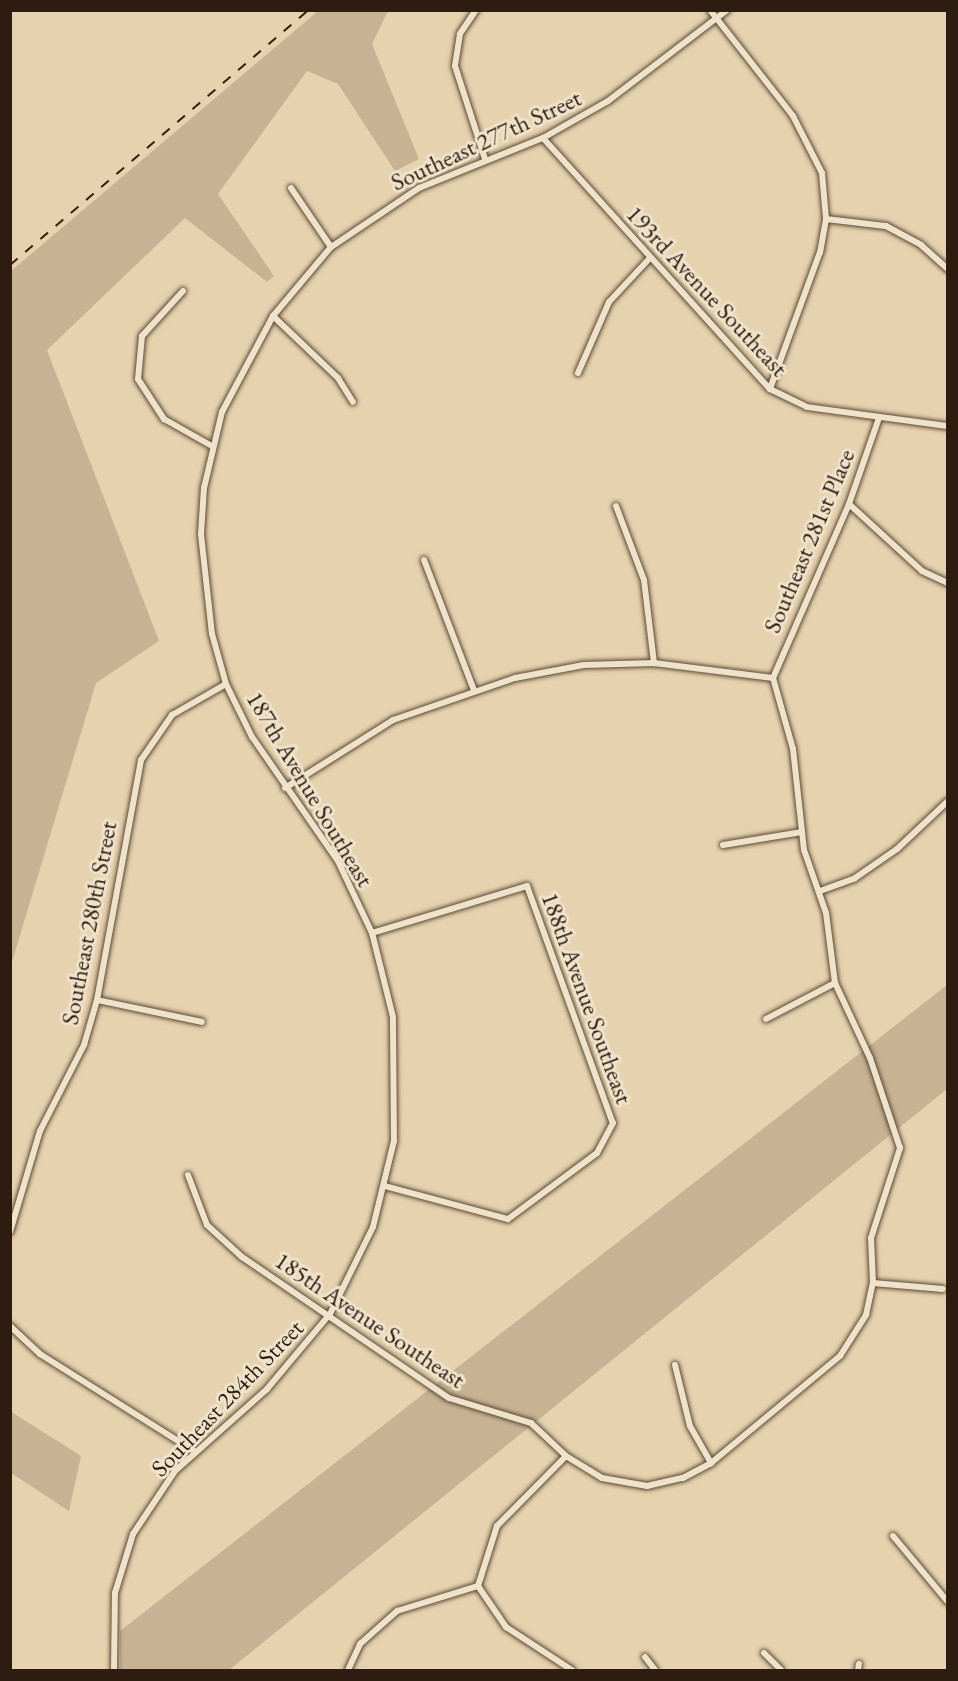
<!DOCTYPE html>
<style>
body{margin:0}
#map{position:relative;width:958px;height:1681px;overflow:hidden;background:#e6d2ae;font-family:"EB Garamond",serif}
div>[style]{position:absolute}
[style*='--x']{left:calc(var(--x)*1px);top:calc(var(--y)*1px);width:calc(var(--w)*1px);rotate:calc(var(--a)*1deg)}
.green>*{inset:0;background:#c7b393}
.roads{filter:drop-shadow(0 0 2px #5b4a37) drop-shadow(0 0 2px #5b4a37)}
.minor>*{height:6px;margin:-3px;padding:0 3px;transform-origin:3px;border-radius:3px;background:#efe2ca}
.rail>*{height:2px;margin-top:-1px;transform-origin:0;background:repeating-linear-gradient(90deg,#2d1c0f 0 10px,transparent 0 20px)}
span{translate:-50% -50%;white-space:nowrap;text-align:center;line-height:1.15;-webkit-text-stroke:6px #efe2ca;paint-order:stroke}
.street-label{font-size:24px;color:#2d1c0f}
.frame{position:absolute;inset:0;border:12px solid #2d1c0f;pointer-events:none}
</style>
<div id="map">
<div class="green">
<div style="clip-path:polygon(318px 11px,388px 11px,372px 44px,419px 159px,395px 171px,338px 84px,307px 71px,218px 194px,274px 276px,267px 282px,185px 218px,47px 350px,159px 641px,96px 683px,11px 965px,11px 271px)"></div>
<div style="clip-path:polygon(947px 985px,947px 1089px,229px 1670px,120px 1670px,120px 1631px)"></div>
<div style="clip-path:polygon(10px 1411px,81px 1456px,69px 1511px,11px 1473px)"></div>
</div>
<div class="roads">
<div class="minor">
<div style="--x:476;--y:10;--w:29;--a:124"></div>
<div style="--x:460;--y:34;--w:32;--a:99"></div>
<div style="--x:455;--y:66;--w:98;--a:72.1"></div>
<div style="--x:710;--y:10;--w:135;--a:51.9"></div>
<div style="--x:793;--y:116;--w:64;--a:63"></div>
<div style="--x:822;--y:173;--w:46;--a:85"></div>
<div style="--x:826;--y:219;--w:34;--a:100"></div>
<div style="--x:820;--y:252;--w:146;--a:110.1"></div>
<div style="--x:543;--y:138;--w:338;--a:47.9"></div>
<div style="--x:770;--y:389;--w:41;--a:25.9"></div>
<div style="--x:807;--y:407;--w:142;--a:7.7"></div>
<div style="--x:291;--y:188;--w:71;--a:55.9"></div>
<div style="--x:826;--y:219;--w:60;--a:6.7"></div>
<div style="--x:886;--y:226;--w:40;--a:28"></div>
<div style="--x:921;--y:245;--w:36;--a:42"></div>
<div style="--x:183;--y:291;--w:61;--a:132.3"></div>
<div style="--x:142;--y:336;--w:43;--a:95.3"></div>
<div style="--x:138;--y:379;--w:48;--a:57"></div>
<div style="--x:164;--y:419;--w:55;--a:29.4"></div>
<div style="--x:273;--y:316;--w:90;--a:43.6"></div>
<div style="--x:338;--y:378;--w:28;--a:58"></div>
<div style="--x:578;--y:373;--w:77;--a:-66.4"></div>
<div style="--x:609;--y:302;--w:59;--a:-47.1"></div>
<div style="--x:849;--y:504;--w:99;--a:42.5"></div>
<div style="--x:922;--y:571;--w:29;--a:25"></div>
<div style="--x:616;--y:506;--w:79;--a:69.3"></div>
<div style="--x:644;--y:580;--w:84;--a:83.1"></div>
<div style="--x:424;--y:560;--w:139;--a:69"></div>
<div style="--x:285;--y:788;--w:128;--a:-32.2"></div>
<div style="--x:393;--y:720;--w:129;--a:-19"></div>
<div style="--x:515;--y:678;--w:70;--a:-10.7"></div>
<div style="--x:584;--y:665;--w:70;--a:-1.6"></div>
<div style="--x:654;--y:663;--w:120;--a:7.2"></div>
<div style="--x:723;--y:845;--w:80;--a:-9.3"></div>
<div style="--x:820;--y:891;--w:37;--a:-20"></div>
<div style="--x:855;--y:878;--w:51;--a:-34.6"></div>
<div style="--x:897;--y:849;--w:70;--a:-43.3"></div>
<div style="--x:372;--y:933;--w:162;--a:-16.9"></div>
<div style="--x:527;--y:886;--w:252;--a:70.1"></div>
<div style="--x:613;--y:1123;--w:34;--a:118"></div>
<div style="--x:597;--y:1153;--w:111;--a:143.4"></div>
<div style="--x:508;--y:1219;--w:127;--a:-165"></div>
<div style="--x:97;--y:1000;--w:107;--a:11.8"></div>
<div style="--x:766;--y:1019;--w:78;--a:-27.6"></div>
<div style="--x:188;--y:1175;--w:53;--a:69.2"></div>
<div style="--x:207;--y:1225;--w:47;--a:42.4"></div>
<div style="--x:242;--y:1257;--w:250;--a:34.3"></div>
<div style="--x:449;--y:1398;--w:86;--a:17"></div>
<div style="--x:531;--y:1423;--w:48;--a:43.3"></div>
<div style="--x:566;--y:1456;--w:42;--a:31.4"></div>
<div style="--x:602;--y:1478;--w:46;--a:10.1"></div>
<div style="--x:647;--y:1486;--w:37;--a:-13"></div>
<div style="--x:683;--y:1478;--w:32;--a:-28"></div>
<div style="--x:711;--y:1463;--w:168;--a:-39.7"></div>
<div style="--x:840;--y:1356;--w:49;--a:-57.6"></div>
<div style="--x:866;--y:1315;--w:33;--a:-78"></div>
<div style="--x:873;--y:1283;--w:45;--a:-92.5"></div>
<div style="--x:871;--y:1238;--w:95;--a:-72.1"></div>
<div style="--x:900;--y:1148;--w:95;--a:-108.4"></div>
<div style="--x:870;--y:1058;--w:83;--a:-115"></div>
<div style="--x:835;--y:983;--w:71;--a:-97.3"></div>
<div style="--x:826;--y:913;--w:67;--a:-109.2"></div>
<div style="--x:804;--y:850;--w:102;--a:-96.2"></div>
<div style="--x:793;--y:749;--w:74;--a:-105.7"></div>
<div style="--x:773;--y:678;--w:190;--a:-66.4"></div>
<div style="--x:849;--y:504;--w:91;--a:-70.8"></div>
<div style="--x:10;--y:1232;--w:105;--a:-73.5"></div>
<div style="--x:40;--y:1131;--w:97;--a:-62.9"></div>
<div style="--x:84;--y:1045;--w:47;--a:-73.9"></div>
<div style="--x:97;--y:1000;--w:244;--a:-79.6"></div>
<div style="--x:141;--y:760;--w:55;--a:-55.4"></div>
<div style="--x:172;--y:715;--w:62;--a:-29.9"></div>
<div style="--x:873;--y:1283;--w:70;--a:4.9"></div>
<div style="--x:10;--y:1326;--w:41;--a:43"></div>
<div style="--x:40;--y:1354;--w:182;--a:32.2"></div>
<div style="--x:675;--y:1365;--w:63;--a:76.2"></div>
<div style="--x:690;--y:1426;--w:43;--a:60.4"></div>
<div style="--x:893;--y:1536;--w:86;--a:50.2"></div>
<div style="--x:478;--y:1586;--w:50;--a:55.7"></div>
<div style="--x:506;--y:1627;--w:79;--a:33.1"></div>
<div style="--x:764;--y:1653;--w:24;--a:45"></div>
<div style="--x:645;--y:1657;--w:16;--a:52"></div>
<div style="--x:114;--y:1670;--w:77;--a:-89.3"></div>
<div style="--x:115;--y:1593;--w:62;--a:-73"></div>
<div style="--x:133;--y:1534;--w:76;--a:-56.3"></div>
<div style="--x:175;--y:1471;--w:123;--a:-41.7"></div>
<div style="--x:267;--y:1389;--w:98;--a:-50"></div>
<div style="--x:330;--y:1314;--w:97;--a:-63.7"></div>
<div style="--x:373;--y:1227;--w:89;--a:-76.3"></div>
<div style="--x:394;--y:1141;--w:124;--a:-90.5"></div>
<div style="--x:393;--y:1017;--w:87;--a:-104"></div>
<div style="--x:372;--y:933;--w:80;--a:-115.3"></div>
<div style="--x:338;--y:861;--w:151;--a:-124.7"></div>
<div style="--x:252;--y:737;--w:59;--a:-116.1"></div>
<div style="--x:226;--y:684;--w:52;--a:-105.6"></div>
<div style="--x:212;--y:634;--w:101;--a:-96.3"></div>
<div style="--x:201;--y:534;--w:46;--a:-86.3"></div>
<div style="--x:204;--y:488;--w:78;--a:-76.7"></div>
<div style="--x:222;--y:412;--w:109;--a:-62"></div>
<div style="--x:273;--y:316;--w:90;--a:-50"></div>
<div style="--x:331;--y:247;--w:106;--a:-33.8"></div>
<div style="--x:419;--y:188;--w:134;--a:-22"></div>
<div style="--x:543;--y:138;--w:75;--a:-29.6"></div>
<div style="--x:608;--y:101;--w:150;--a:-37.4"></div>
<div style="--x:348;--y:1670;--w:29;--a:-65"></div>
<div style="--x:360;--y:1644;--w:50;--a:-41.7"></div>
<div style="--x:397;--y:1611;--w:85;--a:-17.2"></div>
<div style="--x:478;--y:1586;--w:63;--a:-72.4"></div>
<div style="--x:497;--y:1526;--w:98;--a:-45.4"></div>
<div style="--x:858;--y:1670;--w:6;--a:-81"></div>
</div>
</div>
<div class="rail">
<div style="--x:10;--y:265;--w:393;--a:-40.5"></div>
</div>
<div class="street-label">
<span style="left:486px;top:140px;rotate:-25deg">Southeast 277th Street</span>
<span style="left:707px;top:291px;rotate:47deg">193rd Avenue Southeast</span>
<span style="left:809px;top:541px;rotate:-67deg">Southeast 281st Place</span>
<span style="left:310px;top:789px;rotate:59deg">187th Avenue Southeast</span>
<span style="left:89px;top:923px;rotate:-79deg">Southeast 280th Street</span>
<span style="left:587px;top:998px;rotate:70deg">188th Avenue Southeast</span>
<span style="left:370px;top:1320px;rotate:34deg">185th Avenue Southeast</span>
<span style="left:227px;top:1398px;rotate:-46deg">Southeast 284th Street</span>
</div>
<div class="frame"></div>
</div>
